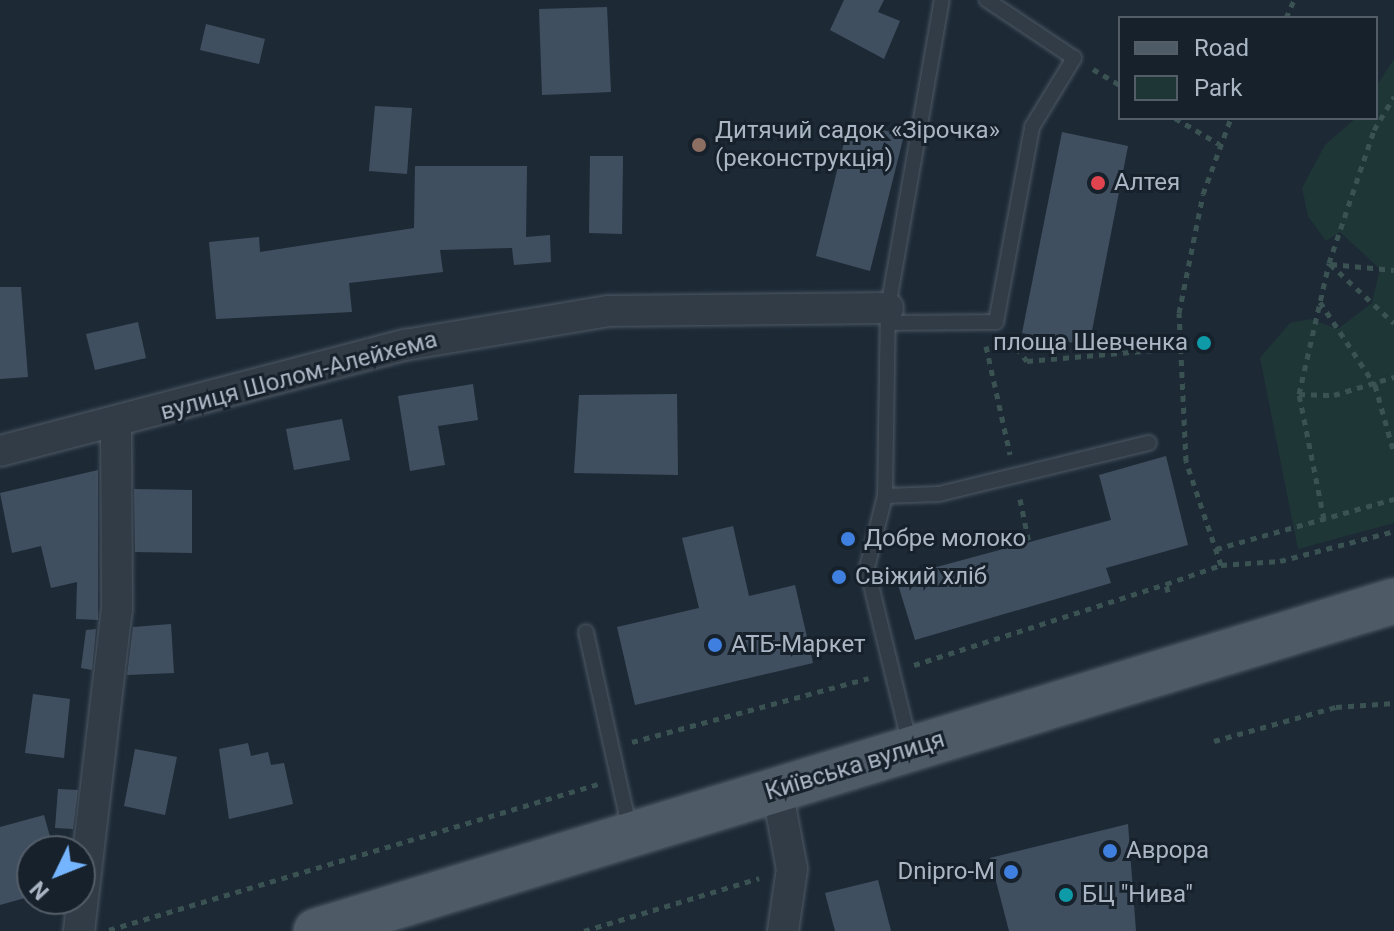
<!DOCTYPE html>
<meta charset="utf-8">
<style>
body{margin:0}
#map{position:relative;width:1394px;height:931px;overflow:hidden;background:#1d2a36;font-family:Roboto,sans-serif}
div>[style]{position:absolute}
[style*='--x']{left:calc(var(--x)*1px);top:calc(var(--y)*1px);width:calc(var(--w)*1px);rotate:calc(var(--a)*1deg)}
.green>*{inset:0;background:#1f3637}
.building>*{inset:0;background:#404f5f}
.path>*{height:5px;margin-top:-2.5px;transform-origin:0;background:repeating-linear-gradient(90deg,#3a5252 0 6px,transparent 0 12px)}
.roads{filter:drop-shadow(0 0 2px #4e5965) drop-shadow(0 0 2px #4e5965)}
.lane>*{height:14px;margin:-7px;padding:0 7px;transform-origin:7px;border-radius:7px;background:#313c47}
.street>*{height:30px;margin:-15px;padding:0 15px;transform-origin:15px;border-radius:15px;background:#313c47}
.primary>*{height:44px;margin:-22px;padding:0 22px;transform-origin:22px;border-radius:22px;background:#4e5b67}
.dots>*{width:22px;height:22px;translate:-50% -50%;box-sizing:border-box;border:4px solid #17212b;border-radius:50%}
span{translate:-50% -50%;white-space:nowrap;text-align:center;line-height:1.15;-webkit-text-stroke:6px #17212b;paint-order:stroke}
.poi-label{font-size:24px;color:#aab6c4}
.left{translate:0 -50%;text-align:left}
.right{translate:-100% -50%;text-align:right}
.street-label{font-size:24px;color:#aab6c4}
.legend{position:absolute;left:1118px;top:16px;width:260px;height:104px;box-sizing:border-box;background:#17212b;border:2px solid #525d68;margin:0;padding:10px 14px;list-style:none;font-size:24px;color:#aab6c4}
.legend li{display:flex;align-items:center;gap:16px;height:40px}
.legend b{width:40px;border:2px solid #525d68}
.north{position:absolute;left:16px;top:835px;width:80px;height:80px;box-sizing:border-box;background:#17212b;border:2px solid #525d68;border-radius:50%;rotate:227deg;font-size:22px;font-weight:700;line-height:32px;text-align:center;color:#aab6c4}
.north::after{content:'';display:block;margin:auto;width:28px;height:36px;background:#75b5ff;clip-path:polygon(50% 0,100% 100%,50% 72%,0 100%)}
</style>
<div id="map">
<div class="green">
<div style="clip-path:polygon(1394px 59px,1394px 523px,1298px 549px,1260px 358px,1290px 323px,1310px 319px,1338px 329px,1372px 303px,1380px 269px,1340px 232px,1326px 241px,1308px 216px,1302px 188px,1325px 145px,1356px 118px,1376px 118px,1376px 87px)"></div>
</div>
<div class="building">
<div style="clip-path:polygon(844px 0,884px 0,878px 12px,900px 21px,884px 59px,830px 30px)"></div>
<div style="clip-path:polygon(607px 7px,611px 92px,542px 95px,539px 9px)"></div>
<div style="clip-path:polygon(206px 24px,265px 39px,259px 64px,200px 50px)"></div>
<div style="clip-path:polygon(375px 106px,412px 108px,407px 174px,369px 171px)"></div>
<div style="clip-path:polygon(849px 122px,904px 135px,870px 271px,816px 256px)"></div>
<div style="clip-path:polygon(1062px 132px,1128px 146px,1089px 346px,1022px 333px)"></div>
<div style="clip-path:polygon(590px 156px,623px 156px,622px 234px,589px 233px)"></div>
<div style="clip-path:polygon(415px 166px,527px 166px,526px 237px,550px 235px,551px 262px,514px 265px,512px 248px,440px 250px,443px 272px,349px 283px,352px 312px,216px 319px,209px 242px,259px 237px,260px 252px,414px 228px)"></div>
<div style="clip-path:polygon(0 287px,21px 287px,28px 377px,0 379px)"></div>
<div style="clip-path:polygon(138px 322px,146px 358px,95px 370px,86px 334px)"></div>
<div style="clip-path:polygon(473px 384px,478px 420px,438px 426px,445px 465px,410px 471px,398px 396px)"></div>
<div style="clip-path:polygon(677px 394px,678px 475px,574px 473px,579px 395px)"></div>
<div style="clip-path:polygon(342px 419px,350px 460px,294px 470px,286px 429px)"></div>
<div style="clip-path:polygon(1166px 456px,1188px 545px,1106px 568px,1111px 583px,915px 640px,896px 578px,1111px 520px,1099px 475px)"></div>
<div style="clip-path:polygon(98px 470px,98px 620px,76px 619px,77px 582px,51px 588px,41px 546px,12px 553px,0 493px)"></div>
<div style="clip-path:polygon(134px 489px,192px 490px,192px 553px,135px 552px)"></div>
<div style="clip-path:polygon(733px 526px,749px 596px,795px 585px,813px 663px,635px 705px,617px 627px,699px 608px,682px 538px)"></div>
<div style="clip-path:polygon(171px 624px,174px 673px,127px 675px,133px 627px)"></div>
<div style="clip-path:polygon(96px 629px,92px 670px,81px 668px,86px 630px)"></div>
<div style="clip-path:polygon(33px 694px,70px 699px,64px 758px,25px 753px)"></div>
<div style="clip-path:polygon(248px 743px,251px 756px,268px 752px,271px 765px,284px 763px,293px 804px,229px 819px,219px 749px)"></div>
<div style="clip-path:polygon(135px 749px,177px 757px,165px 815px,124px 806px)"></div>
<div style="clip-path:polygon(58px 789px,78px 790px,73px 829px,55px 828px)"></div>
<div style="clip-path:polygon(44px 815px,54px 851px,32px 851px,32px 896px,0 905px,0 827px)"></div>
<div style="clip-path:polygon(1128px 824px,1136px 931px,1009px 931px,990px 858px)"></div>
<div style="clip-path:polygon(878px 880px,891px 931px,835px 931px,825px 893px)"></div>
</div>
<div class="path">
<div style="--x:1286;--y:18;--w:20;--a:-66"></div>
<div style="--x:1093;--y:69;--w:31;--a:31"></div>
<div style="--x:1175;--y:118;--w:51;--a:30.6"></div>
<div style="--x:1330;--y:264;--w:87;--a:42.7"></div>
<div style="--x:1331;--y:264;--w:63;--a:5.4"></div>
<div style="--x:1320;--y:302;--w:100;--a:56.5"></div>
<div style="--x:1375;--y:385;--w:71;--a:74.4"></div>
<div style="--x:1009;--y:338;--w:29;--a:52"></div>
<div style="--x:1027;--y:361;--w:154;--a:-4.9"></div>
<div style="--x:986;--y:346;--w:111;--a:77.5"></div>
<div style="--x:1299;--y:394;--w:35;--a:2"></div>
<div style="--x:1334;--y:395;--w:63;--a:-16.7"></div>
<div style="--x:1020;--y:499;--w:45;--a:78.4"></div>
<div style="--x:1324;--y:519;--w:127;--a:-101.3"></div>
<div style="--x:1299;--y:394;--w:134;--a:-77.1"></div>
<div style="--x:1329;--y:263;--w:140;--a:-71.3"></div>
<div style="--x:1374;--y:130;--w:39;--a:-59"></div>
<div style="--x:1216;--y:549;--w:185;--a:-15.7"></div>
<div style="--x:1221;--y:565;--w:110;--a:-108.6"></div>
<div style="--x:1186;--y:461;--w:148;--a:-92.7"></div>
<div style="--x:1179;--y:313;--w:121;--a:-78.6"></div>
<div style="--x:1203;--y:194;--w:81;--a:-69.8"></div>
<div style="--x:1168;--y:592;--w:8;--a:-104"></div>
<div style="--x:1166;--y:584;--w:58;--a:-19.1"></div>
<div style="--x:1221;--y:565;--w:59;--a:-3.9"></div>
<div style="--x:1280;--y:561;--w:118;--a:-14.7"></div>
<div style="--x:914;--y:665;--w:265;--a:-17.8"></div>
<div style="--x:1214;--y:741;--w:127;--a:-15.6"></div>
<div style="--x:1336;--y:707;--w:58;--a:-3.9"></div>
<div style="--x:632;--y:742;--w:245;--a:-15.1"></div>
<div style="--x:109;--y:930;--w:510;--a:-16.62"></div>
<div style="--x:584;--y:931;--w:183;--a:-16.8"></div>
</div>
<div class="roads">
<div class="lane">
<div style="--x:888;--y:323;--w:108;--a:-0.5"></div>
<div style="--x:996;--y:322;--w:198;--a:-79.5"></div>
<div style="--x:1032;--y:127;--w:81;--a:-58.7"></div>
<div style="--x:1074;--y:58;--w:105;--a:-146.3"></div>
<div style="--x:885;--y:496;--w:54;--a:-2.1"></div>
<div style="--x:939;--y:494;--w:216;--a:-13.7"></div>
<div style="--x:586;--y:632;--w:203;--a:77.5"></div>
<div style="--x:910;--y:745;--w:182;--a:-103.7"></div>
<div style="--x:867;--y:568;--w:74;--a:-76"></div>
<div style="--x:885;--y:496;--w:188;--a:-89.1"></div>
<div style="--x:888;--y:308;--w:313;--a:-80.1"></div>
</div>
<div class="street">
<div style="--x:0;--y:451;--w:419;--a:-14.7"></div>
<div style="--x:405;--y:345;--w:207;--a:-9.5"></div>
<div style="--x:609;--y:311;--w:279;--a:-0.6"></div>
<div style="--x:777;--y:789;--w:81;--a:79.4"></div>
<div style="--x:792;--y:869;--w:63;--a:98.3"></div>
<div style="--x:79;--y:931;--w:324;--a:-83.3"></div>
<div style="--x:117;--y:609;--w:184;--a:-90.3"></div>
</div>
<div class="primary">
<div style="--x:316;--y:931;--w:1127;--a:-17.02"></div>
</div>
</div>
<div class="dots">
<div style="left:699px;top:145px;background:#8d6e63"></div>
<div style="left:1098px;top:183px;background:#e0444e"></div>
<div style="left:1204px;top:343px;background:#0f9aa8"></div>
<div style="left:848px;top:539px;background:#3f7fe0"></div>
<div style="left:839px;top:577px;background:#3f7fe0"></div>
<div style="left:715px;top:645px;background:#3f7fe0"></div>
<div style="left:1110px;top:851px;background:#3f7fe0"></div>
<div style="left:1011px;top:872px;background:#3f7fe0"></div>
<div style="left:1066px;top:895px;background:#0f9aa8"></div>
</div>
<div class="poi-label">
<span class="left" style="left:715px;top:145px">Дитячий садок «Зірочка»<br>(реконструкція)</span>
<span class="left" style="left:1114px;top:183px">Алтея</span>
<span class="right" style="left:1188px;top:343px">площа Шевченка</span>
<span class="left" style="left:864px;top:539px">Добре молоко</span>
<span class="left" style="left:855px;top:577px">Свіжий хліб</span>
<span class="left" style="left:731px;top:645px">АТБ-Маркет</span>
<span class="left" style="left:1126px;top:851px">Аврора</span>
<span class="right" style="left:995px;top:872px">Dnipro-M</span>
<span class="left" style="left:1082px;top:895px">БЦ "Нива"</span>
</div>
<div class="street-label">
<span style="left:299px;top:376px;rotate:-15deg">вулиця Шолом-Алейхема</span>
<span style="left:855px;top:766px;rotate:-17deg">Київська вулиця</span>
</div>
<ul class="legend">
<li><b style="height:10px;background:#4e5b67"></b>Road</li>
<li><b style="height:22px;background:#1f3637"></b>Park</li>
</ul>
<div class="north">N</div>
</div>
